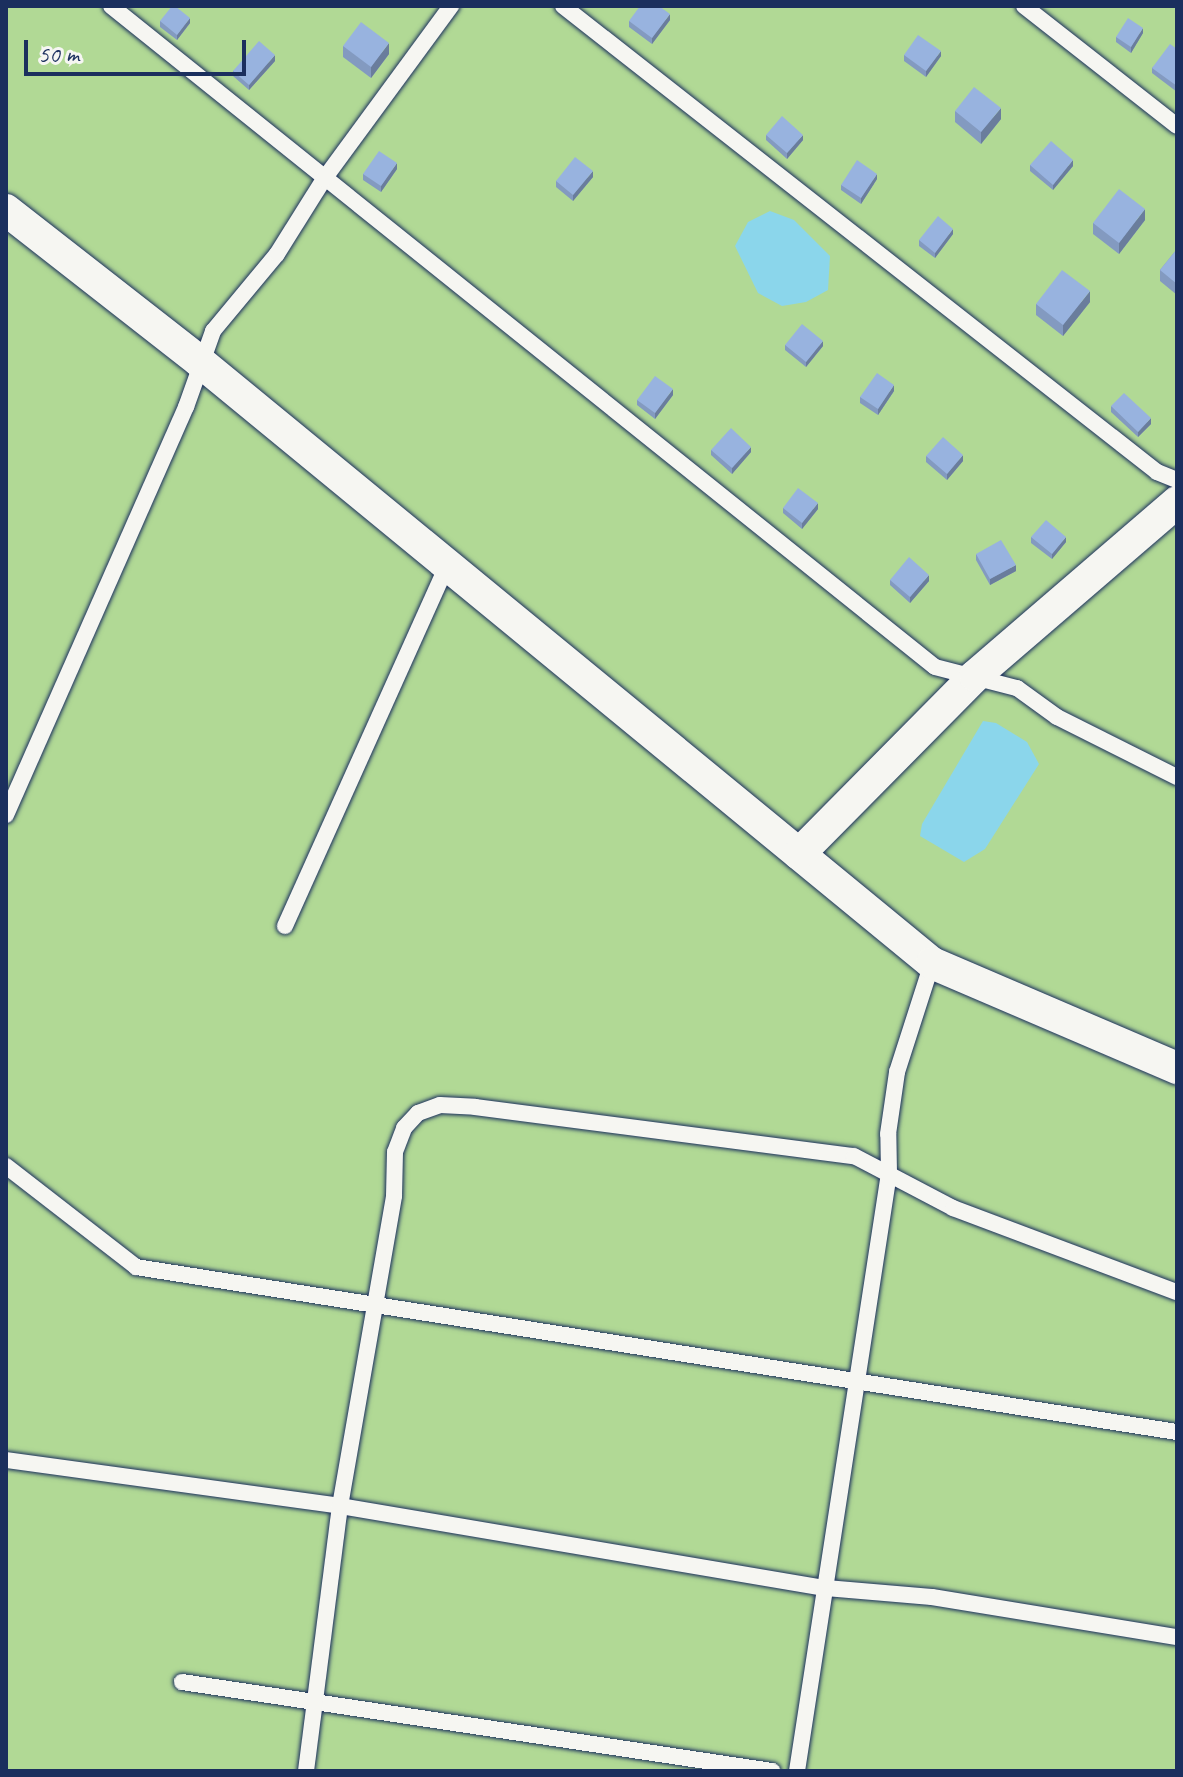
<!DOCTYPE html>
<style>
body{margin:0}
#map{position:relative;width:1183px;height:1777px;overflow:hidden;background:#e3e9ee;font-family:Caveat,sans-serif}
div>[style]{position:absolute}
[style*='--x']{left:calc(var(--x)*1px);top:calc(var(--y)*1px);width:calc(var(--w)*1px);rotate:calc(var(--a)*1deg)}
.green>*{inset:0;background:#b1d995}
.water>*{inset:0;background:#8bd6eb}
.roads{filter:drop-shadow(0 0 2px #1b2f5e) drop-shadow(0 0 2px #1b2f5e)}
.service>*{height:16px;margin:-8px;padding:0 8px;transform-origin:8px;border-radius:8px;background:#f6f6f2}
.minor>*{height:32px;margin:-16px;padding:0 16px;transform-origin:16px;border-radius:16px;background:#f6f6f2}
.wall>*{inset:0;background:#839ac0}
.shaded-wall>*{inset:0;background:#6a7d9c}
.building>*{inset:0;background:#98b3df}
span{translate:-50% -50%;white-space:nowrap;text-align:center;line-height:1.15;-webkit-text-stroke:8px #f6f6f2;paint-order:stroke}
.frame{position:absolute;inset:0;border:8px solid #1b2f5e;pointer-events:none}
.scale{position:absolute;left:24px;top:40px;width:222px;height:36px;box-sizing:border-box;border:4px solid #1b2f5e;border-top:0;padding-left:10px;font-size:24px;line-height:28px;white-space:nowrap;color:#1b2f5e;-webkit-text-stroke:6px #f6f6f2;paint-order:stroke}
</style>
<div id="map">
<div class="green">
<div style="clip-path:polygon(6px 6px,1177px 6px,1177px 1771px,6px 1771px)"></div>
</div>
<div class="water">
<div style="clip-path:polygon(770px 211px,794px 220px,830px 256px,828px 290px,806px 302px,782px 306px,758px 293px,735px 246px,748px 222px)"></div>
<div style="clip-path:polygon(983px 721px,996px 723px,1027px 742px,1039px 764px,985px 849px,964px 862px,920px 836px,922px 824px)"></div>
</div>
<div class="roads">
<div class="service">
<div style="--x:111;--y:6;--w:1056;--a:38.74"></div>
<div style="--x:935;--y:667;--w:85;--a:14.4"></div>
<div style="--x:1017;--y:688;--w:49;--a:35.9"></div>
<div style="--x:1057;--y:717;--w:134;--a:26.6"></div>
<div style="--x:563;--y:6;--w:755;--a:38.11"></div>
<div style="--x:1157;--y:472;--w:22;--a:22"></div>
<div style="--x:1024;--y:6;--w:194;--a:38.1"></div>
<div style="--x:6;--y:815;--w:446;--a:-66.2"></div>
<div style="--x:186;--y:407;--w:81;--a:-70.4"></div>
<div style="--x:213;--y:331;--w:100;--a:-50.3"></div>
<div style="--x:277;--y:254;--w:89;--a:-57.9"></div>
<div style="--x:324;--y:179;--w:215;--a:-53.7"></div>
<div style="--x:285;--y:926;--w:396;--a:-65.8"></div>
<div style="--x:6;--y:1166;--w:165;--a:37.8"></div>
<div style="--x:136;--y:1267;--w:1054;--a:9.01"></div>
<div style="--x:6;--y:1460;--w:337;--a:7.8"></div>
<div style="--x:340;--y:1506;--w:493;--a:9.6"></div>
<div style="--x:826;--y:1588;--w:106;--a:4.9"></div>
<div style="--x:932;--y:1597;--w:248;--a:9.3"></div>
<div style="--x:182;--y:1682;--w:597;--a:8.58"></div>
<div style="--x:306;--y:1771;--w:267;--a:-82.7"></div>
<div style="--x:340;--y:1506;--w:315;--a:-80.1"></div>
<div style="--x:394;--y:1196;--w:44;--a:-88.7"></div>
<div style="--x:395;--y:1152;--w:26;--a:-69"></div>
<div style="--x:404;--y:1128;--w:21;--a:-47"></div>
<div style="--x:418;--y:1113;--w:23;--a:-20"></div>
<div style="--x:440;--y:1105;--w:35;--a:3"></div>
<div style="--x:475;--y:1107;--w:382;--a:7.4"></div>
<div style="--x:854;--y:1156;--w:112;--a:27.7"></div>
<div style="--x:953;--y:1208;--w:239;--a:20.6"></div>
<div style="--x:797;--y:1771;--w:605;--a:-81.25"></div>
<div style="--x:889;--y:1173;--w:39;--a:-91"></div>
<div style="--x:888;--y:1134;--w:63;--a:-81.7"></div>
<div style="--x:897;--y:1072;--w:114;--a:-72.2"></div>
</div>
<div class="minor">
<div style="--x:6;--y:210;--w:245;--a:38"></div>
<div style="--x:199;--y:361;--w:949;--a:39.4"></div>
<div style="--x:932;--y:963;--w:267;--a:23.2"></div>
<div style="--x:799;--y:854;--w:250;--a:-45.3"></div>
<div style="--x:975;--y:676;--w:267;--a:-40.7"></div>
</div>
</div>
<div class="wall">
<div style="clip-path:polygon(670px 20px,652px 44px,629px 27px,629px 21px)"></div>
<div style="clip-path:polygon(160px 21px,190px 23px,177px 40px,160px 27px)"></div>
<div style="clip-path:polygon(1143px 33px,1131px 53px,1116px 42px,1116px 37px)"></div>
<div style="clip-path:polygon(343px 46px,389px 54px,371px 78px,343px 57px)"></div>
<div style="clip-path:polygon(1177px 49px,1177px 92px,1152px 73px,1152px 68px)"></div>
<div style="clip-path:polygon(904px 55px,941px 56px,926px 77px,904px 61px)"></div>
<div style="clip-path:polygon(275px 61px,249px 90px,233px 76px,233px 71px)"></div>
<div style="clip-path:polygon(955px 111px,1001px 119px,981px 144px,955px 122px)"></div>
<div style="clip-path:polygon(766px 135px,803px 140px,787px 159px,766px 140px)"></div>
<div style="clip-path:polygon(1030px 165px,1073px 166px,1053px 190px,1030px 171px)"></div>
<div style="clip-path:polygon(397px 169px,381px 192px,363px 180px,363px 174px)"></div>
<div style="clip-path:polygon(593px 177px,573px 201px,556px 187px,556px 181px)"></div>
<div style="clip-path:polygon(877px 179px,861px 204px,841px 190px,841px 185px)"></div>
<div style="clip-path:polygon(1145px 220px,1119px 254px,1093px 234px,1093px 223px)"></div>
<div style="clip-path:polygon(953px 234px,935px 258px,919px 246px,919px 240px)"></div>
<div style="clip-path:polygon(1177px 249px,1177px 295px,1160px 281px,1160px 270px)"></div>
<div style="clip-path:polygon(1090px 302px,1063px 336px,1036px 315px,1036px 304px)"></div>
<div style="clip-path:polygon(785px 345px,823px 346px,806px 367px,785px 350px)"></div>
<div style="clip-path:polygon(894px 391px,878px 415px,860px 403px,860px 397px)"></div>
<div style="clip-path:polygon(673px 395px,655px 419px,637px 405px,637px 400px)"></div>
<div style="clip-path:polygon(1111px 406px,1151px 424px,1138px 437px,1111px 412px)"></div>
<div style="clip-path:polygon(711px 450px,751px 452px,732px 474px,711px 455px)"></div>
<div style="clip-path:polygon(926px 456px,963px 461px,947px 480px,926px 462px)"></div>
<div style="clip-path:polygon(783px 508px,818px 509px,802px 529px,783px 513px)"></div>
<div style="clip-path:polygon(1031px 537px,1066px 542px,1052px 559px,1031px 543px)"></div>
<div style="clip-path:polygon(976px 554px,1016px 571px,990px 585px,976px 560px)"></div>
<div style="clip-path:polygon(890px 580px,929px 581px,910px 603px,890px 585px)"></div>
</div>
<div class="shaded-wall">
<div style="clip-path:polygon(670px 14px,670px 20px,652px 44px,652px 38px)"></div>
<div style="clip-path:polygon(190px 18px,190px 23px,177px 40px,177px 35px)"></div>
<div style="clip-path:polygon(1143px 28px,1143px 33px,1131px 53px,1131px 47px)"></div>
<div style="clip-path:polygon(389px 43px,389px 54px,371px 78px,371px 67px)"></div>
<div style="clip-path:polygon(941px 51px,941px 56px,926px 77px,926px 71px)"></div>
<div style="clip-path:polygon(275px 55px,275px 61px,249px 90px,249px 85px)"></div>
<div style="clip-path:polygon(1001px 108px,1001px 119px,981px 144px,981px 132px)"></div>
<div style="clip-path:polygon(803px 135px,803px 140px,787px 159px,787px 153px)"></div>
<div style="clip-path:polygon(1073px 160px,1073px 166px,1053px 190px,1053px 185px)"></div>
<div style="clip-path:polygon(397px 163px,397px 169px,381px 192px,381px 186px)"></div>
<div style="clip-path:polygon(593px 171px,593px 177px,573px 201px,573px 195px)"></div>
<div style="clip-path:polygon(877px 174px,877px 179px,861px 204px,861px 198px)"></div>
<div style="clip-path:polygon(1145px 209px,1145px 220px,1119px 254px,1119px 243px)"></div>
<div style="clip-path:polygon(953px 229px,953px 234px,935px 258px,935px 253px)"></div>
<div style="clip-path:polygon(1090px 291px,1090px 302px,1063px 336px,1063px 325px)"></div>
<div style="clip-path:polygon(823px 341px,823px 346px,806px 367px,806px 362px)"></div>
<div style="clip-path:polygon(894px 385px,894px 391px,878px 415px,878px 409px)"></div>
<div style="clip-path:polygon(673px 389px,673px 395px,655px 419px,655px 413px)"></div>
<div style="clip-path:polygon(1151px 418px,1151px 424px,1138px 437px,1138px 432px)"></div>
<div style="clip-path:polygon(751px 447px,751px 452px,732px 474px,732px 468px)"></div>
<div style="clip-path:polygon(963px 455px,963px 461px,947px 480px,947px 474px)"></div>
<div style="clip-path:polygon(818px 503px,818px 509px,802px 529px,802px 523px)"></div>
<div style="clip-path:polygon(1066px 537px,1066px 542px,1052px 559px,1052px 554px)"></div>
<div style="clip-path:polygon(1016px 565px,1016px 571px,990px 585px,990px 579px)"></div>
<div style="clip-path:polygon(929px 575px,929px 581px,910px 603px,910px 597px)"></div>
</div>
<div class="building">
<div style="clip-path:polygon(172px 6px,175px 6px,190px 18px,177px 35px,160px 21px)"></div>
<div style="clip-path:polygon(640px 6px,659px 6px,670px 14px,652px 38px,629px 21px)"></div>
<div style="clip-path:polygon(1128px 18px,1143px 28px,1131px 47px,1116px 37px)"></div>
<div style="clip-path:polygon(361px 22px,389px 43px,371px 67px,343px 46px)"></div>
<div style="clip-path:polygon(918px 35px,941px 51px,926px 71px,904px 55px)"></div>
<div style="clip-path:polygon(259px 41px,275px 55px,249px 85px,233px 71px)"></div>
<div style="clip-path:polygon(1170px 44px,1177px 49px,1177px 86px,1152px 68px)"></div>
<div style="clip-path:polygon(974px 87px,1001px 108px,981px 132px,955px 111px)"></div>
<div style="clip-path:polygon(782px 116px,803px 135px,787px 153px,766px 135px)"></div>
<div style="clip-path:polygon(1051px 141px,1073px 160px,1053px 185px,1030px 165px)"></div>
<div style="clip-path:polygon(379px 151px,397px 163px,381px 186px,363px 174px)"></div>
<div style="clip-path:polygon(575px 157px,593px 171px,573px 195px,556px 181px)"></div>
<div style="clip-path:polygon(857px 160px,877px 174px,861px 198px,841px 185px)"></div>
<div style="clip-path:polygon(1119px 189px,1145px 209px,1119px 243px,1093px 223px)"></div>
<div style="clip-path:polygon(938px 216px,953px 229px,935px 253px,919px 240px)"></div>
<div style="clip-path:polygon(1177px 249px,1177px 284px,1160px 270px)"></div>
<div style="clip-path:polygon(1062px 270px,1090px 291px,1063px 325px,1036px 304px)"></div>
<div style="clip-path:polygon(802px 324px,823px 341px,806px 362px,785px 345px)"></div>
<div style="clip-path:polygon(877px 373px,894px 385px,878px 409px,860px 397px)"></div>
<div style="clip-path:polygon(655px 376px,673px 389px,655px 413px,637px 400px)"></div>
<div style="clip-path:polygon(1124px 393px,1151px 418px,1138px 432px,1111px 406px)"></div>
<div style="clip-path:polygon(731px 428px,751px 447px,732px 468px,711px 450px)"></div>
<div style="clip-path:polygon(943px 437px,963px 455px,947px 474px,926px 456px)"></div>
<div style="clip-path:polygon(798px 488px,818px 503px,802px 523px,783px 508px)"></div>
<div style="clip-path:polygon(1046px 520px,1066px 537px,1052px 554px,1031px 537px)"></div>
<div style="clip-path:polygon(1001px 540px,1016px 565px,990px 579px,976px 554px)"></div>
<div style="clip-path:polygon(909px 557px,929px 575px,910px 597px,890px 580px)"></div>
</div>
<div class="frame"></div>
<div class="scale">50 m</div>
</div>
